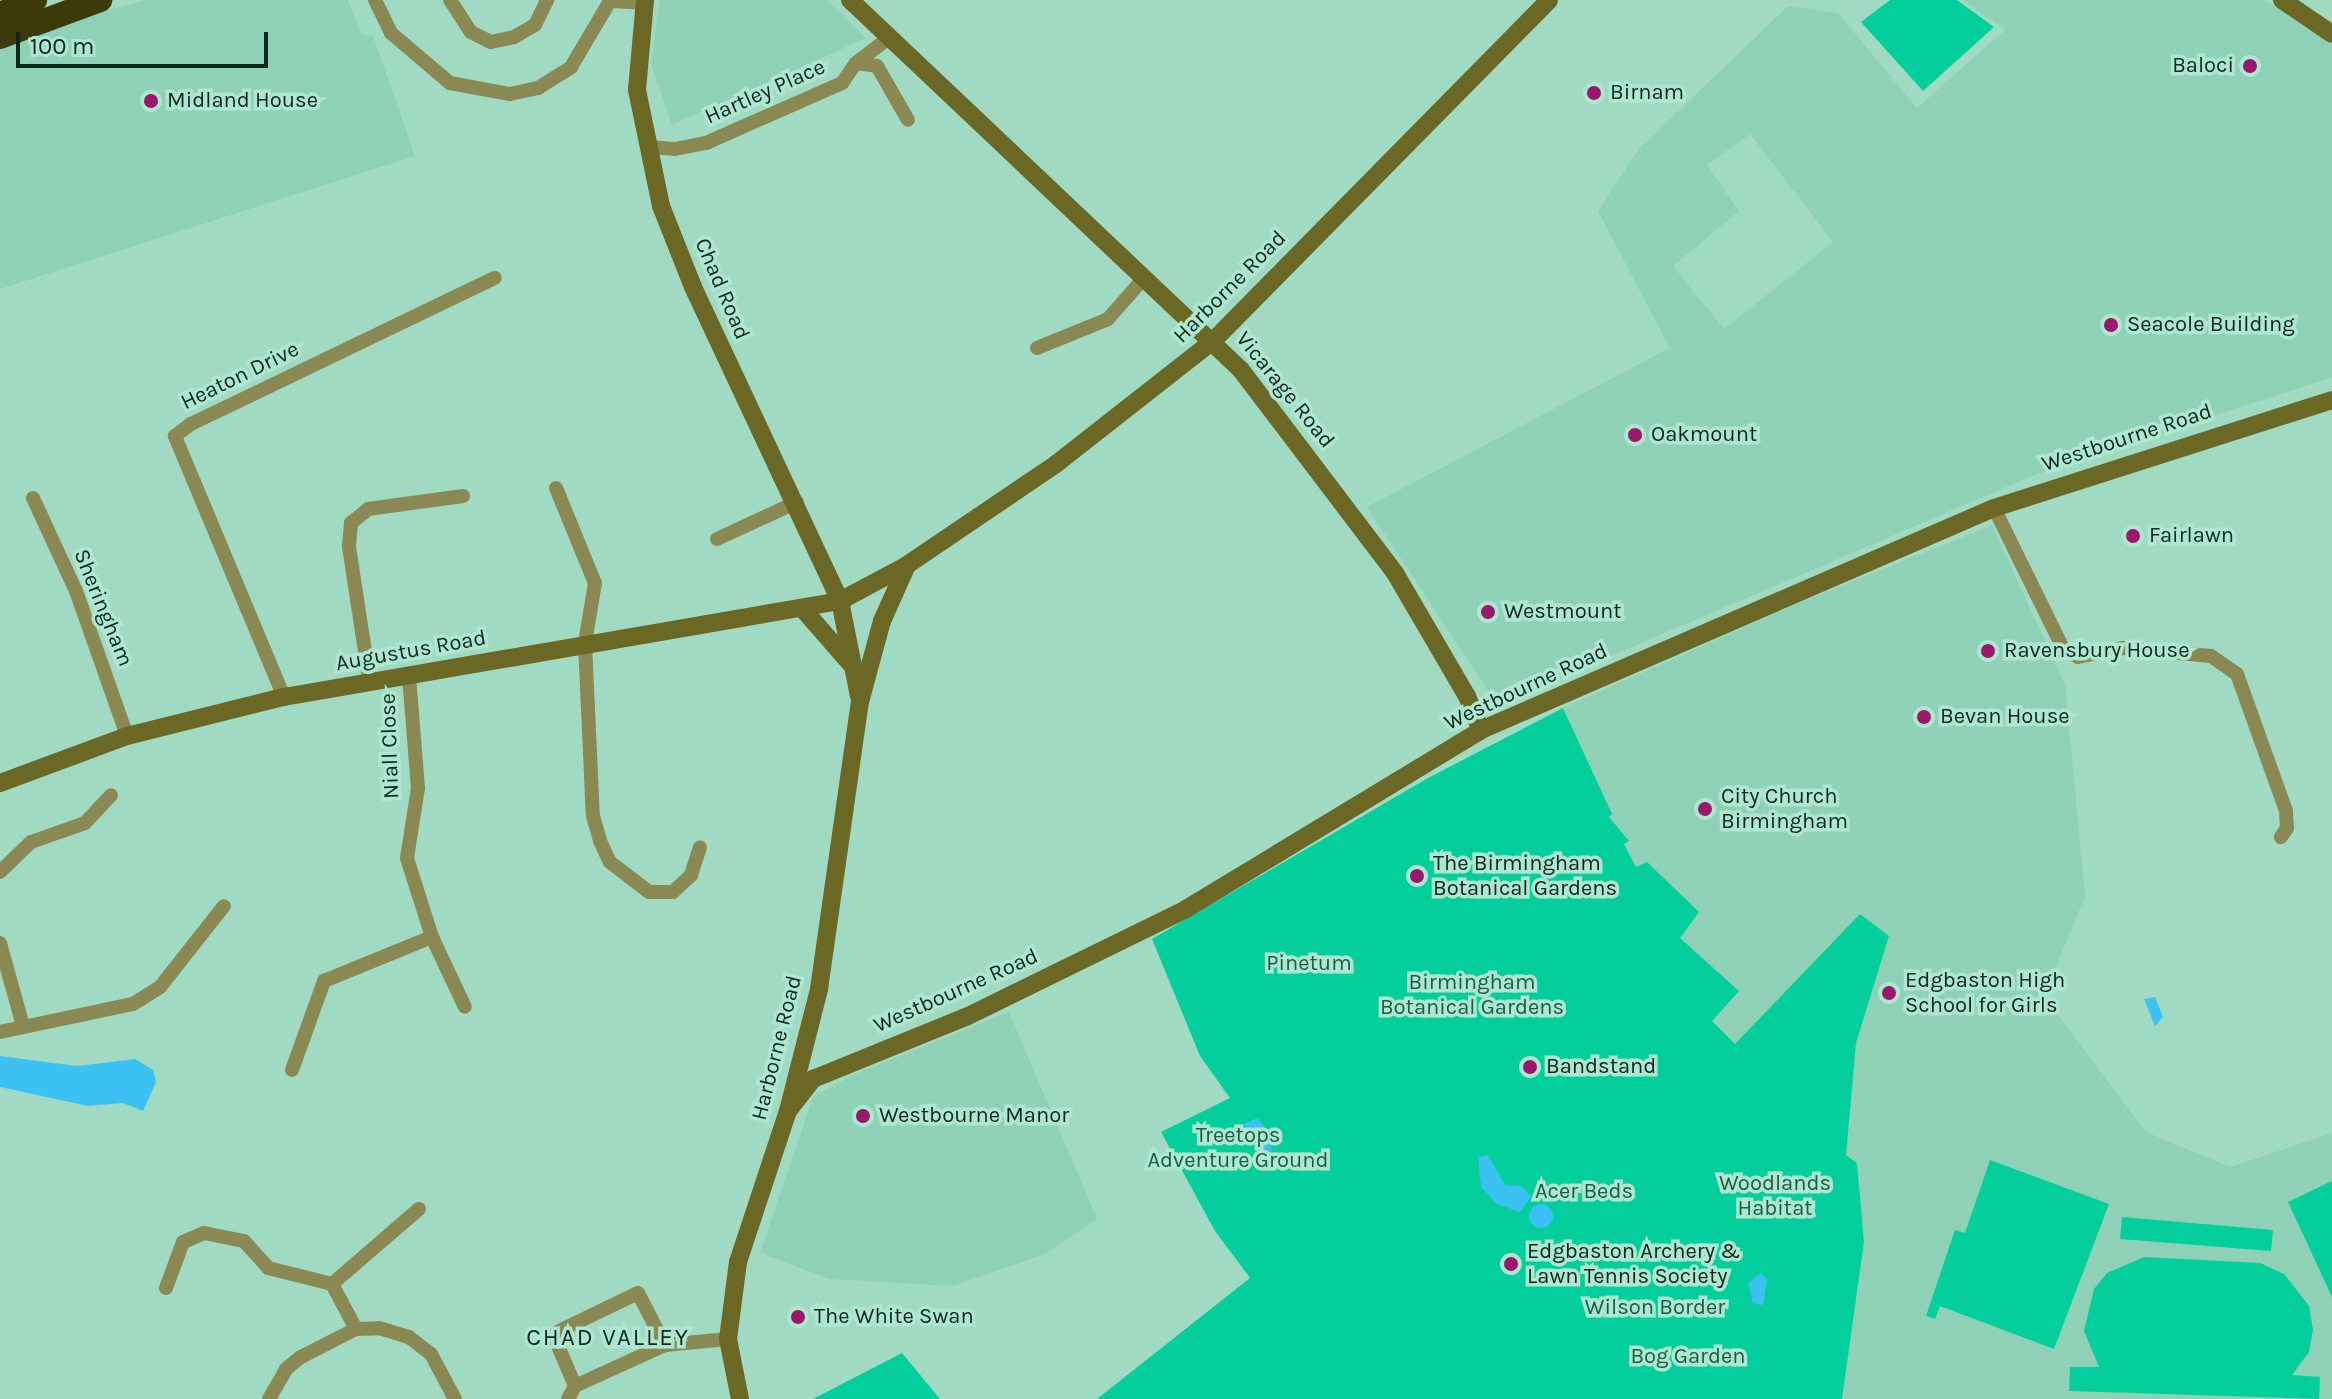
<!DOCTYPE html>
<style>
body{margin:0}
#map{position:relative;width:2332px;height:1399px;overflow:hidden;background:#a0dac2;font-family:Karla,sans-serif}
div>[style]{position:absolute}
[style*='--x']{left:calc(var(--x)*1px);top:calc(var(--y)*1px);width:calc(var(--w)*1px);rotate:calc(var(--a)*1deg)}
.built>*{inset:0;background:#8ed1b6}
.green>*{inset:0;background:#04cf9c}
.water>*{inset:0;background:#3cc2f2}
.round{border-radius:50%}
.street>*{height:14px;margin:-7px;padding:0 7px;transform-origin:7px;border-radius:7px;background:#8a8954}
.secondary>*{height:18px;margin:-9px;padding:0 9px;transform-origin:9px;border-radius:9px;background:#6a6824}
.highway>*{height:24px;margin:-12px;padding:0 12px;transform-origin:12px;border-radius:12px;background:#3d3b0c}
.dots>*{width:22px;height:22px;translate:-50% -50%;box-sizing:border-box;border:4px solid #ade7cf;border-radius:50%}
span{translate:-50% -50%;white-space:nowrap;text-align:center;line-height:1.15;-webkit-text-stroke:7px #ade7cf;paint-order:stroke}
.poi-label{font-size:22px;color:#0f261e}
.right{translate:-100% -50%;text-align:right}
.left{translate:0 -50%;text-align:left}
.street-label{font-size:22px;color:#0f261e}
.park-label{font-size:22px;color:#185d47}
.neighbourhood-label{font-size:24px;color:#0f261e;letter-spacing:2px}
.scale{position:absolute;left:16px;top:32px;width:252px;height:36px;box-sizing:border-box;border:4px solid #0f261e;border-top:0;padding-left:10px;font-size:24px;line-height:28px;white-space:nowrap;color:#0f261e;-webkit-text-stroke:6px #ade7cf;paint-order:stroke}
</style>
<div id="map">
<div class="built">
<div style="clip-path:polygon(147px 0,348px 0,361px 34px,373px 36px,415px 156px,0 289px,0 47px,59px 23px)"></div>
<div style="clip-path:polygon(660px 0,828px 0,866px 38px,672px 125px,651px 64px)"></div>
<div style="clip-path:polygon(evenodd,1963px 0,2265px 0,2332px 44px,2332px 377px,2037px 474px,1534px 689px,1491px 695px,1367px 507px,1670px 348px,1598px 211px,1639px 149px,1788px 6px,1838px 13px,1917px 108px,2005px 30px,1963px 0,1750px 134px,1833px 242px,1724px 329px,1673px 266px,1739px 211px,1707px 165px,1750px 134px)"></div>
<div style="clip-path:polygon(1992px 525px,2065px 685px,2085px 896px,2044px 996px,2146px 1132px,2230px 1167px,2332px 1133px,2332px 1399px,1842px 1399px,1864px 1242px,1857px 1163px,1804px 1124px,1711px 1021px,1738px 990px,1679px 938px,1699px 912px,1647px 863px,1636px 868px,1624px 844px,1628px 840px,1608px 816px,1612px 814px,1563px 708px,1799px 603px)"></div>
<div style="clip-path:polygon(1009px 1012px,1097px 1219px,1045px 1254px,953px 1286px,830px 1279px,760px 1253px,813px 1097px,855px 1074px)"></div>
</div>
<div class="green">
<div style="clip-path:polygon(1890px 0,1957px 0,1994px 27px,1923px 91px,1861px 22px)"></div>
<div style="clip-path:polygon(1563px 708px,1612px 814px,1609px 817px,1629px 841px,1624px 844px,1636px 867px,1647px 862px,1699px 912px,1680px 938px,1739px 991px,1712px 1021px,1735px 1044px,1860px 914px,1889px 936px,1856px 1043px,1846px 1155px,1857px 1163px,1864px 1242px,1842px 1399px,1097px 1399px,1250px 1278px,1215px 1231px,1161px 1132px,1230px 1098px,1200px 1056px,1152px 939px,1428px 778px)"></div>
<div style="clip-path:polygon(1990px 1160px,2109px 1204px,2054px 1349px,1940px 1306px,1935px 1319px,1926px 1316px,1955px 1230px,1965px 1233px)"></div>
<div style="clip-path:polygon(2332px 1181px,2332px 1297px,2288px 1202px)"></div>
<div style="clip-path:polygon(2122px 1217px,2273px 1230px,2271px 1251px,2120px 1239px)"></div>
<div style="clip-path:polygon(2144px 1257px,2260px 1263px,2284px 1274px,2309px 1306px,2313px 1330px,2309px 1352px,2292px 1375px,2320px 1377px,2319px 1399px,2069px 1391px,2070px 1367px,2099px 1367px,2084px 1331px,2094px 1289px,2107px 1273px)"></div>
<div style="clip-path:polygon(902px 1353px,940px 1399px,813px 1399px)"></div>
</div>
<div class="water">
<div style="clip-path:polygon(2155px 997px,2163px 1017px,2155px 1026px,2144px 999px)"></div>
<div style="clip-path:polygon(0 1056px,77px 1066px,135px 1059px,153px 1070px,156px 1082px,143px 1111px,123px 1103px,88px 1106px,0 1087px)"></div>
<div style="clip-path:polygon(1258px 1118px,1270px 1137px,1273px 1159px,1243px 1124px)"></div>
<div style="clip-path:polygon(1488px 1155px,1505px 1185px,1522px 1186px,1531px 1197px,1520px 1212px,1497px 1204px,1481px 1187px,1478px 1157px)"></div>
<div class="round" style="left:1529px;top:1204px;width:24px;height:24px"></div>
<div style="clip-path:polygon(1761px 1273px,1767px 1279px,1763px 1305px,1753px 1303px,1748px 1283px)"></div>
</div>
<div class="street">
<div style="--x:375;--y:0;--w:37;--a:64"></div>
<div style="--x:391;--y:33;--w:77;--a:40.3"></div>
<div style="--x:450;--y:83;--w:61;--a:10.4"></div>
<div style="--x:510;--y:94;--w:29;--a:-12"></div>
<div style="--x:538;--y:88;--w:39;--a:-32"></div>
<div style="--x:571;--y:67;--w:77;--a:-59.4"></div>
<div style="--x:610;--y:1;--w:34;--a:3"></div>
<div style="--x:450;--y:0;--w:38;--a:57"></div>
<div style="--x:471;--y:32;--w:22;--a:27"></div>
<div style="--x:491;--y:42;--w:24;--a:-12"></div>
<div style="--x:514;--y:37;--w:24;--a:-30"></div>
<div style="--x:535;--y:25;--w:28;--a:-64"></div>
<div style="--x:856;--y:63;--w:43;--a:-37.4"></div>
<div style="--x:648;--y:147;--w:27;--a:4"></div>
<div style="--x:675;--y:149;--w:32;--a:-11"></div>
<div style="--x:706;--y:143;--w:149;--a:-23.8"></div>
<div style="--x:842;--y:83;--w:24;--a:-55"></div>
<div style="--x:856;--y:63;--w:21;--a:8"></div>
<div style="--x:877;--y:66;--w:62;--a:60.1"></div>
<div style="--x:1037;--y:348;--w:77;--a:-22.2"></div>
<div style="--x:1108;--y:319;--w:55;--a:-48.7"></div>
<div style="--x:556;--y:488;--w:103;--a:67.7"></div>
<div style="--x:595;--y:583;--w:61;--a:99.5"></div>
<div style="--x:585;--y:643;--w:173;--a:87.4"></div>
<div style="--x:593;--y:816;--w:26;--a:74"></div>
<div style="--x:600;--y:841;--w:23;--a:65"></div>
<div style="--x:610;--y:862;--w:49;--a:37.6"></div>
<div style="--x:649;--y:892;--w:24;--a:0"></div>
<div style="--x:673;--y:892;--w:25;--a:-43"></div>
<div style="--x:691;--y:875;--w:29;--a:-72"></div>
<div style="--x:33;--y:498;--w:102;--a:65.2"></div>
<div style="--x:76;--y:591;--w:154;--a:70.6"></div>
<div style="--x:1994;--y:508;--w:156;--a:63.8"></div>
<div style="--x:2063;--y:648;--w:17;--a:31"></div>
<div style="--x:2078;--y:657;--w:46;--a:-11.3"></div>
<div style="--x:2123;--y:648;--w:88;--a:5.2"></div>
<div style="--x:2211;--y:656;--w:32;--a:35"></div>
<div style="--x:2237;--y:674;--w:145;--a:70.3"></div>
<div style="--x:2286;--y:811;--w:17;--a:87"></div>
<div style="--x:2287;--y:828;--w:11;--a:124"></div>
<div style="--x:717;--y:539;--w:88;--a:-24.8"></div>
<div style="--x:370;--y:684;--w:140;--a:-98.7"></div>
<div style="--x:349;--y:546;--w:23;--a:-85"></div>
<div style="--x:351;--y:523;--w:22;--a:-39"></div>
<div style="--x:368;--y:509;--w:96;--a:-7.8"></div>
<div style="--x:284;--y:697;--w:283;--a:-112.7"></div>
<div style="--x:175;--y:436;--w:20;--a:-37"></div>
<div style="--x:191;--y:424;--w:337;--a:-25.7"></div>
<div style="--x:0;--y:872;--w:43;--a:-44.1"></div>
<div style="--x:31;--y:842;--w:57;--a:-19.4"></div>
<div style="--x:85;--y:823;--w:38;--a:-47"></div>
<div style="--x:432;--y:937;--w:77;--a:64.8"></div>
<div style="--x:0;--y:943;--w:86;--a:74.5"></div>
<div style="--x:0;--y:1032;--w:136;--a:-11.9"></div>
<div style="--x:133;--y:1004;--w:32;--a:-32"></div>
<div style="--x:160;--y:987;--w:103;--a:-51.7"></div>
<div style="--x:292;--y:1070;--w:95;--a:-70.2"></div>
<div style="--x:324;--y:981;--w:117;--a:-22.2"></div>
<div style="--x:432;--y:937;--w:83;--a:-107.6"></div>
<div style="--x:407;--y:858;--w:71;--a:-81.1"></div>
<div style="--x:418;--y:788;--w:113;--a:-94.6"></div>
<div style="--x:166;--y:1288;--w:49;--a:-69.7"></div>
<div style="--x:183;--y:1242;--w:23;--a:-23"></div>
<div style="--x:204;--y:1233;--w:41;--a:11.3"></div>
<div style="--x:244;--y:1241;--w:36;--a:48"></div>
<div style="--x:268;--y:1268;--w:66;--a:14"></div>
<div style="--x:356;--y:1329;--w:23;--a:-2"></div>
<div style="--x:379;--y:1328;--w:31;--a:17"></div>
<div style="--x:409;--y:1337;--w:28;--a:38"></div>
<div style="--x:431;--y:1354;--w:51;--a:61.9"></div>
<div style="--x:575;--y:1386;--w:56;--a:-112.9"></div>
<div style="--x:553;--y:1334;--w:94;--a:-25.8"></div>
<div style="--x:638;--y:1293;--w:59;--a:62.6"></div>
<div style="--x:269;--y:1399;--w:34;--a:-60"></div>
<div style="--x:286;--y:1369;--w:19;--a:-39"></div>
<div style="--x:301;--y:1357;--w:62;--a:-27"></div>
<div style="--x:356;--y:1329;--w:51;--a:-118.1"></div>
<div style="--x:332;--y:1284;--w:115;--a:-40.8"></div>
<div style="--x:568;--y:1399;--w:15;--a:-62"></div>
<div style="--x:575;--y:1386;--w:99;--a:-24.5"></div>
<div style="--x:665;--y:1345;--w:63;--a:-5.4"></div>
</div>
<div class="secondary">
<div style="--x:645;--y:0;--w:90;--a:95.1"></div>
<div style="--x:637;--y:90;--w:118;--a:78.3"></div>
<div style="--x:661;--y:206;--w:87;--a:68.4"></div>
<div style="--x:693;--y:287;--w:347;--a:64.9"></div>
<div style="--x:840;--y:601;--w:97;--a:78.7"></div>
<div style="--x:850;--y:0;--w:538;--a:43.42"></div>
<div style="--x:1241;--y:370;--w:255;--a:52.8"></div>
<div style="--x:1395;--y:573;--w:143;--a:59.7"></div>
<div style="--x:1467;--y:696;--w:37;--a:68"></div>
<div style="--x:2282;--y:0;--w:60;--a:34.2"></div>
<div style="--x:802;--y:608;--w:73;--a:48.9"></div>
<div style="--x:0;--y:783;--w:135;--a:-20.3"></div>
<div style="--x:127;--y:736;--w:162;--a:-14"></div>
<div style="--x:284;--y:697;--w:564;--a:-9.8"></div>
<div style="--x:840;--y:601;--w:76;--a:-28.2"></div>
<div style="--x:907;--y:565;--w:180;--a:-34.1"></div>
<div style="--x:1056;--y:464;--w:201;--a:-38.1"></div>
<div style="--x:1214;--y:340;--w:477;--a:-45.4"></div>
<div style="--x:788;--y:1111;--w:41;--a:-52"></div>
<div style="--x:813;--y:1079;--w:165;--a:-22.1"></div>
<div style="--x:966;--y:1017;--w:245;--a:-26.1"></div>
<div style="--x:1186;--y:909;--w:345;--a:-31.2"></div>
<div style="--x:1481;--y:730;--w:559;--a:-23.4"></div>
<div style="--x:1994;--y:508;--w:355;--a:-17.7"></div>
<div style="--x:740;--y:1399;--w:61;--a:-101.3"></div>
<div style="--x:728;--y:1339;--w:78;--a:-82.6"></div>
<div style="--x:738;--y:1262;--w:159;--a:-71.7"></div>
<div style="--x:788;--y:1111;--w:126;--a:-75.7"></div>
<div style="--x:819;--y:989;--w:290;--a:-81.9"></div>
<div style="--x:860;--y:702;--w:84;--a:-74.8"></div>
<div style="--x:882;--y:621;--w:61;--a:-65.9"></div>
</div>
<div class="highway">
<div style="--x:0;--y:14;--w:38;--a:-22"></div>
<div style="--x:0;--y:37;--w:107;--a:-20.3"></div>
</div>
<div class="dots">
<div style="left:2250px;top:66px;background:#9a176c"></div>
<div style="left:1594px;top:93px;background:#9a176c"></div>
<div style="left:151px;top:101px;background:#9a176c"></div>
<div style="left:2111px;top:325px;background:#9a176c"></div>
<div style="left:1635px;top:435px;background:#9a176c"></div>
<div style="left:2133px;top:536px;background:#9a176c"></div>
<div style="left:1488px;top:612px;background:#9a176c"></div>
<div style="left:1988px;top:651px;background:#9a176c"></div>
<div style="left:1924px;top:717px;background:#9a176c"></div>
<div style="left:1705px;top:809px;background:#9a176c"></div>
<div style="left:1417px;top:876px;background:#9a176c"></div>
<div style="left:1889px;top:993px;background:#9a176c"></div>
<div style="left:1530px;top:1067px;background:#9a176c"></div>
<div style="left:863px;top:1116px;background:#9a176c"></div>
<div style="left:1511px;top:1264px;background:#9a176c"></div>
<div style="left:798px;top:1317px;background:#9a176c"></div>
</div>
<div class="poi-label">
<span class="right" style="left:2234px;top:66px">Baloci</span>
<span class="left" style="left:1610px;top:93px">Birnam</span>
<span class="left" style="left:167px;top:101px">Midland House</span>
<span class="left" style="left:2127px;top:325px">Seacole Building</span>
<span class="left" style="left:1651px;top:435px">Oakmount</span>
<span class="left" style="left:2149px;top:536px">Fairlawn</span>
<span class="left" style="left:1504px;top:612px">Westmount</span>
<span class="left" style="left:2004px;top:651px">Ravensbury House</span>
<span class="left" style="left:1940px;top:717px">Bevan House</span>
<span class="left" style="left:1721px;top:809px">City Church<br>Birmingham</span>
<span class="left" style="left:1433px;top:876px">The Birmingham<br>Botanical Gardens</span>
<span class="left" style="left:1905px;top:993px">Edgbaston High<br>School for Girls</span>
<span class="left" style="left:1546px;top:1067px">Bandstand</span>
<span class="left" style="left:879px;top:1116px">Westbourne Manor</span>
<span class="left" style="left:1527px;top:1264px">Edgbaston Archery &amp;<br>Lawn Tennis Society</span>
<span class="left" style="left:814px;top:1317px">The White Swan</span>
</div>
<div class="street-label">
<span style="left:765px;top:92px;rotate:-24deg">Hartley Place</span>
<span style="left:1230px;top:287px;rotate:-45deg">Harborne Road</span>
<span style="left:722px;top:289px;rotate:67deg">Chad Road</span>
<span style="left:240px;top:376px;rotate:-26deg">Heaton Drive</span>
<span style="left:1285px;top:390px;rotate:51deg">Vicarage Road</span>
<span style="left:2127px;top:438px;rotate:-18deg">Westbourne Road</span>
<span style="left:103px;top:608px;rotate:68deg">Sheringham</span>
<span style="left:411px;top:651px;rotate:-10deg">Augustus Road</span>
<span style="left:1526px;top:687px;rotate:-25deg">Westbourne Road</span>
<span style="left:390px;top:746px;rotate:-92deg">Niall Close</span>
<span style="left:956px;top:991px;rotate:-24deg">Westbourne Road</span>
<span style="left:777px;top:1048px;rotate:-76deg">Harborne Road</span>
</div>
<div class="park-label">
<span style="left:1309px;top:964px">Pinetum</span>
<span style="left:1472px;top:995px">Birmingham<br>Botanical Gardens</span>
<span style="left:1238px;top:1148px">Treetops<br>Adventure Ground</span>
<span style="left:1775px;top:1196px">Woodlands<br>Habitat</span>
<span style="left:1584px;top:1192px">Acer Beds</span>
<span style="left:1655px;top:1308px">Wilson Border</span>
<span style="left:1688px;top:1357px">Bog Garden</span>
</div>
<div class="neighbourhood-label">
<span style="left:608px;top:1338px">CHAD VALLEY</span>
</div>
<div class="scale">100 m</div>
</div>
